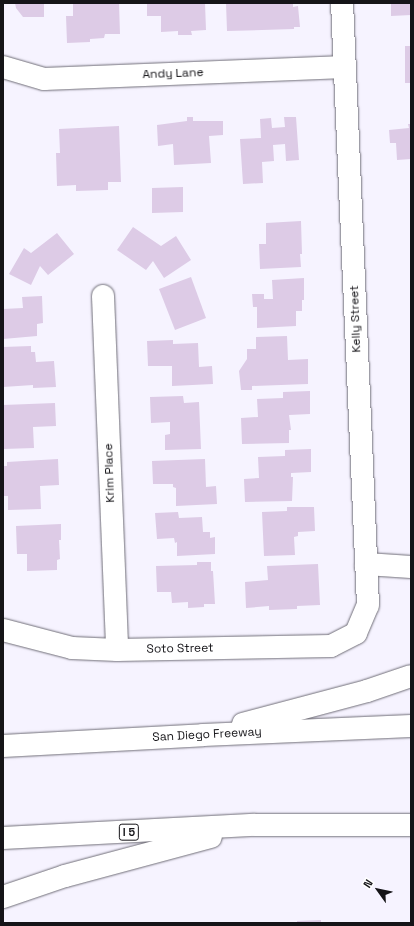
<!DOCTYPE html>
<style>
body{margin:0}
#map{position:relative;width:414px;height:926px;overflow:hidden;background:#f6f3ff;font-family:"Space Grotesk",sans-serif}
div>[style]{position:absolute}
[style*='--x']{left:calc(var(--x)*1px);top:calc(var(--y)*1px);width:calc(var(--w)*1px);rotate:calc(var(--a)*1deg)}
.building>*{inset:0;background:#ddcbe6}
.roads{filter:drop-shadow(0 0 1px #706e78) drop-shadow(0 0 1px #706e78)}
.minor>*{height:22px;margin:-11px;padding:0 11px;transform-origin:11px;border-radius:11px;background:#fff}
.highway>*{height:22px;margin:-11px;padding:0 11px;transform-origin:11px;border-radius:11px;background:#fff}
span{translate:-50% -50%;white-space:nowrap;text-align:center;line-height:1.15;-webkit-text-stroke:3px #fff;paint-order:stroke}
.shield-label span{padding:1px 3px;background:#fff;border:1px solid;border-radius:3px;-webkit-text-stroke-width:0}
.shield-label{font-size:11px;color:#151418;font-weight:700}
.street-label{font-size:12px;color:#151418}
.frame{position:absolute;inset:0;border:4px solid #151418;pointer-events:none}
.north{position:absolute;left:358px;top:870px;width:40px;height:40px;-webkit-text-stroke:3px #fff;paint-order:stroke;rotate:303deg;font-size:11px;font-weight:700;line-height:16px;text-align:center;color:#151418}
.north::after{content:'';display:block;margin:auto;width:14px;height:18px;background:#151418;clip-path:polygon(50% 0,100% 100%,50% 72%,0 100%)}
</style>
<div id="map">
<div class="building">
<div style="clip-path:polygon(15px 3px,44px 3px,44px 17px,23px 17px,16px 8px)"></div>
<div style="clip-path:polygon(73px 3px,119px 3px,120px 34px,105px 34px,104px 38px,90px 39px,90px 42px,67px 43px,66px 16px,73px 16px)"></div>
<div style="clip-path:polygon(147px 3px,205px 3px,206px 30px,191px 31px,192px 35px,178px 35px,178px 31px,161px 32px,161px 16px,147px 16px)"></div>
<div style="clip-path:polygon(226px 3px,293px 3px,293px 7px,298px 6px,300px 27px,294px 27px,294px 29px,227px 31px)"></div>
<div style="clip-path:polygon(391px 3px,411px 3px,411px 15px,391px 16px)"></div>
<div style="clip-path:polygon(405px 46px,411px 46px,411px 83px,405px 83px)"></div>
<div style="clip-path:polygon(187px 117px,193px 117px,193px 121px,223px 121px,223px 135px,209px 136px,211px 163px,174px 165px,173px 144px,158px 146px,157px 125px,187px 121px)"></div>
<div style="clip-path:polygon(284px 117px,296px 117px,299px 160px,286px 161px,285px 144px,273px 145px,274px 161px,262px 162px,263px 183px,243px 184px,240px 139px,261px 138px,260px 119px,271px 118px,272px 128px,285px 127px)"></div>
<div style="clip-path:polygon(408px 124px,411px 124px,411px 159px,397px 160px,396px 143px,390px 143px,389px 130px,409px 128px)"></div>
<div style="clip-path:polygon(119px 126px,121px 182px,108px 182px,108px 190px,76px 191px,76px 185px,57px 186px,56px 153px,60px 153px,59px 129px)"></div>
<div style="clip-path:polygon(183px 187px,183px 212px,152px 213px,152px 188px)"></div>
<div style="clip-path:polygon(301px 221px,302px 254px,300px 254px,301px 267px,260px 269px,259px 244px,266px 244px,266px 223px)"></div>
<div style="clip-path:polygon(133px 227px,161px 246px,176px 236px,191px 260px,164px 278px,153px 261px,146px 270px,117px 250px)"></div>
<div style="clip-path:polygon(57px 233px,74px 254px,48px 275px,40px 266px,31px 285px,9px 274px,24px 248px,31px 253px)"></div>
<div style="clip-path:polygon(191px 277px,206px 318px,175px 330px,159px 289px)"></div>
<div style="clip-path:polygon(304px 278px,304px 300px,302px 300px,302px 311px,296px 311px,296px 326px,257px 328px,257px 307px,253px 307px,252px 294px,264px 294px,264px 299px,273px 299px,272px 280px)"></div>
<div style="clip-path:polygon(42px 296px,43px 323px,37px 324px,37px 336px,3px 339px,3px 309px,23px 308px,22px 297px)"></div>
<div style="clip-path:polygon(287px 336px,288px 360px,308px 359px,308px 384px,252px 386px,252px 390px,241px 390px,239px 371px,247px 359px,247px 349px,256px 349px,256px 337px)"></div>
<div style="clip-path:polygon(173px 340px,173px 344px,198px 343px,199px 367px,212px 366px,213px 384px,172px 386px,172px 366px,148px 366px,147px 341px)"></div>
<div style="clip-path:polygon(31px 346px,31px 352px,35px 352px,36px 362px,54px 361px,56px 387px,33px 388px,33px 385px,3px 387px,3px 347px)"></div>
<div style="clip-path:polygon(310px 391px,310px 414px,289px 415px,291px 430px,289px 430px,289px 443px,242px 444px,241px 418px,258px 417px,257px 399px,283px 398px,283px 392px)"></div>
<div style="clip-path:polygon(183px 396px,184px 403px,199px 402px,201px 449px,165px 450px,165px 435px,170px 434px,170px 422px,151px 423px,150px 397px)"></div>
<div style="clip-path:polygon(55px 403px,56px 426px,33px 427px,34px 448px,3px 449px,3px 405px)"></div>
<div style="clip-path:polygon(311px 449px,311px 472px,291px 473px,291px 477px,293px 477px,292px 501px,245px 502px,244px 479px,259px 478px,258px 457px,285px 456px,285px 450px)"></div>
<div style="clip-path:polygon(58px 459px,59px 485px,40px 486px,41px 509px,8px 510px,8px 496px,3px 496px,3px 466px,7px 466px,7px 462px)"></div>
<div style="clip-path:polygon(205px 459px,206px 487px,216px 486px,217px 504px,176px 506px,176px 488px,173px 487px,173px 484px,153px 484px,152px 461px)"></div>
<div style="clip-path:polygon(287px 507px,314px 507px,315px 531px,298px 532px,298px 536px,294px 537px,295px 555px,264px 556px,262px 512px,287px 511px)"></div>
<div style="clip-path:polygon(178px 512px,179px 518px,202px 517px,203px 532px,210px 532px,210px 538px,215px 537px,215px 554px,177px 556px,177px 542px,175px 543px,174px 538px,157px 539px,155px 513px)"></div>
<div style="clip-path:polygon(61px 524px,61px 540px,59px 540px,60px 559px,57px 560px,57px 570px,27px 571px,27px 554px,17px 554px,16px 526px)"></div>
<div style="clip-path:polygon(197px 562px,211px 562px,211px 571px,213px 571px,215px 604px,204px 604px,204px 607px,188px 608px,188px 602px,172px 603px,171px 592px,157px 592px,156px 566px,197px 565px)"></div>
<div style="clip-path:polygon(318px 564px,320px 605px,297px 606px,297px 609px,269px 610px,269px 606px,246px 608px,245px 582px,268px 580px,267px 566px)"></div>
<div style="clip-path:polygon(321px 920px,321px 923px,297px 923px,297px 921px)"></div>
</div>
<div class="roads">
<div class="minor">
<div style="--x:3;--y:67;--w:43;--a:16.3"></div>
<div style="--x:44;--y:79;--w:301;--a:-2.3"></div>
<div style="--x:103;--y:296;--w:354;--a:87.7"></div>
<div style="--x:366;--y:564;--w:45;--a:3.8"></div>
<div style="--x:3;--y:630;--w:71;--a:14.6"></div>
<div style="--x:72;--y:648;--w:45;--a:2.5"></div>
<div style="--x:117;--y:650;--w:214;--a:-1.1"></div>
<div style="--x:331;--y:646;--w:28;--a:-27"></div>
<div style="--x:356;--y:633;--w:30;--a:-67"></div>
<div style="--x:368;--y:605;--w:603;--a:-92.47"></div>
</div>
<div class="highway">
<div style="--x:243;--y:724;--w:128;--a:-14.9"></div>
<div style="--x:367;--y:691;--w:46;--a:-18.8"></div>
<div style="--x:3;--y:746;--w:200;--a:-3.1"></div>
<div style="--x:203;--y:735;--w:208;--a:-2.5"></div>
<div style="--x:3;--y:838;--w:252;--a:-3"></div>
<div style="--x:255;--y:825;--w:156;--a:0"></div>
<div style="--x:3;--y:897;--w:65;--a:-18.7"></div>
<div style="--x:65;--y:876;--w:151;--a:-15"></div>
</div>
</div>
<div class="shield-label">
<span style="left:129px;top:832px">I 5</span>
</div>
<div class="street-label">
<span style="left:173px;top:74px;rotate:-2deg">Andy Lane</span>
<span style="left:356px;top:319px;rotate:-92deg">Kelly Street</span>
<span style="left:110px;top:473px;rotate:-92deg">Krim Place</span>
<span style="left:180px;top:649px;rotate:-1deg">Soto Street</span>
<span style="left:207px;top:735px;rotate:-3deg">San Diego Freeway</span>
</div>
<div class="frame"></div>
<div class="north">N</div>
</div>
